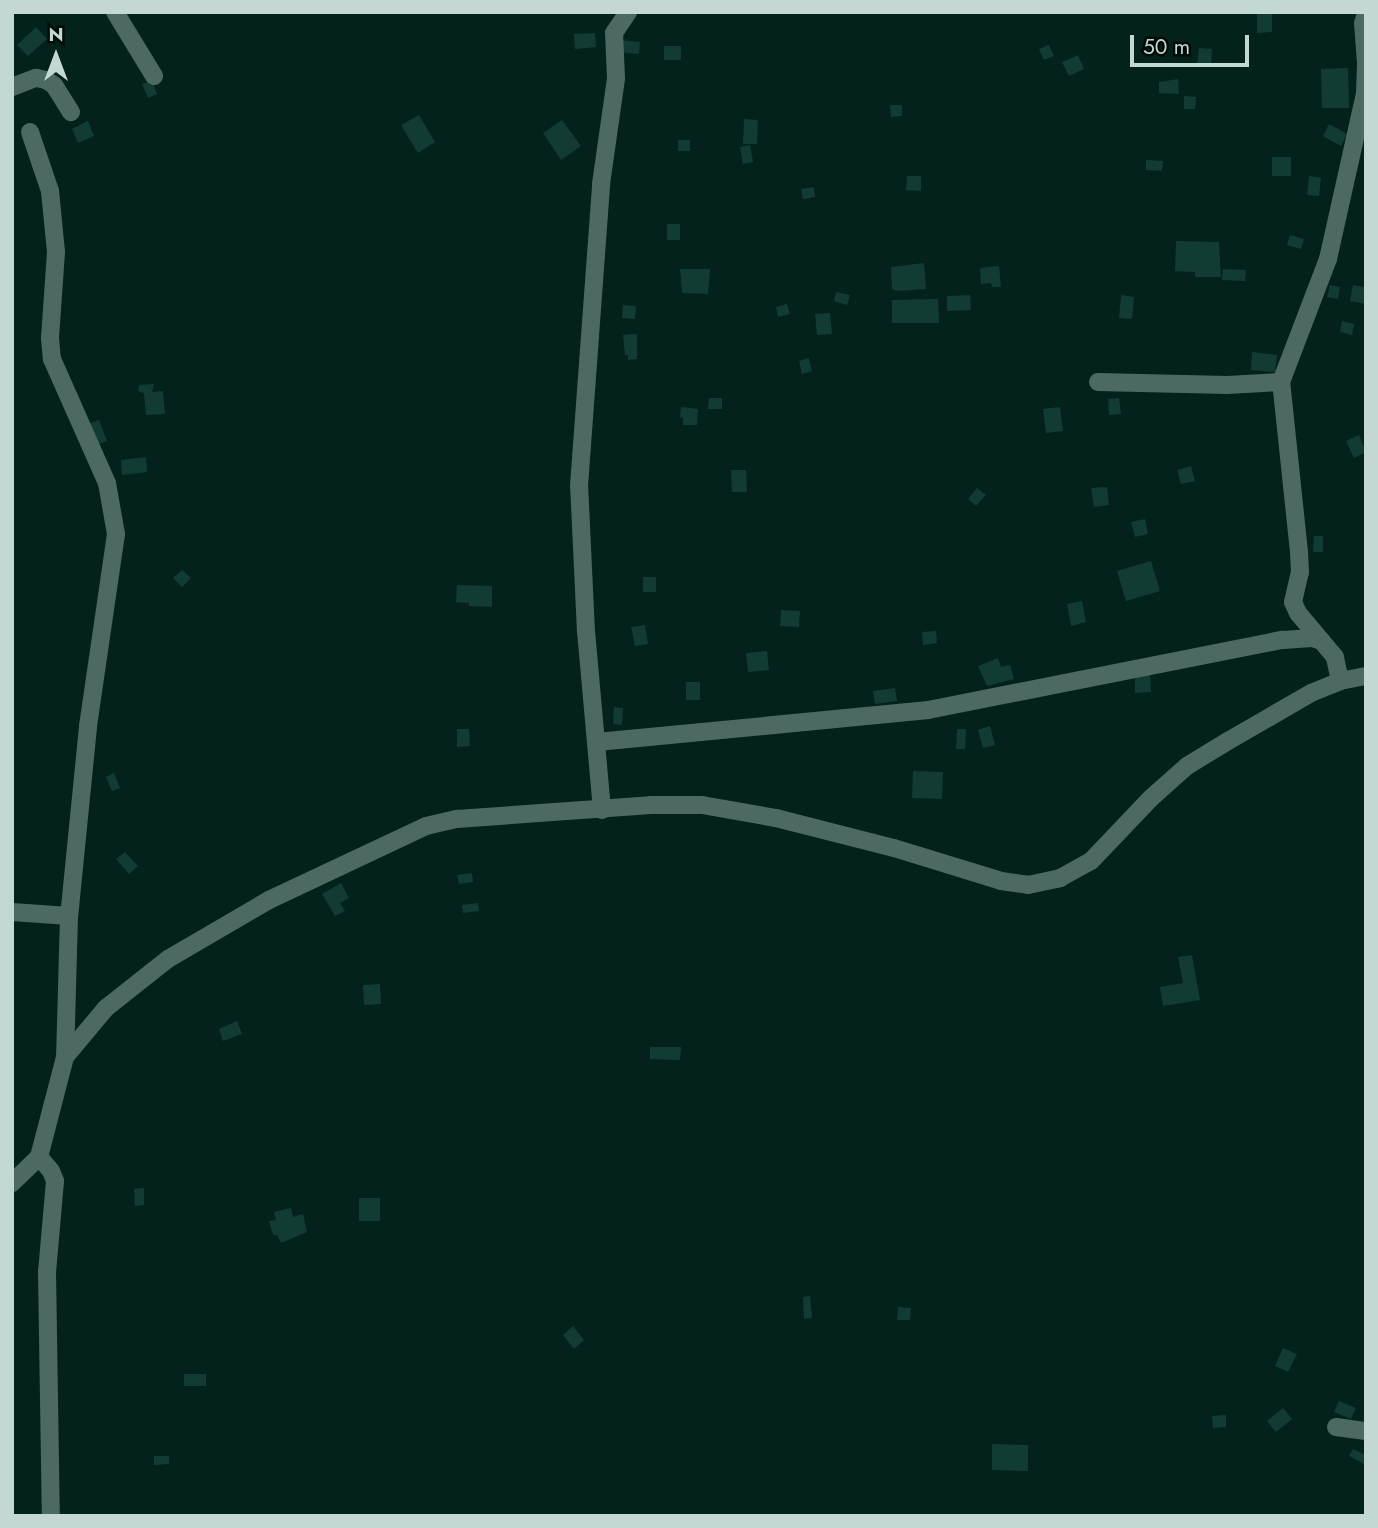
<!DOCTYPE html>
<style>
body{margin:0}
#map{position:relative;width:1378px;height:1528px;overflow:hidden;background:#04221c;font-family:Jost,sans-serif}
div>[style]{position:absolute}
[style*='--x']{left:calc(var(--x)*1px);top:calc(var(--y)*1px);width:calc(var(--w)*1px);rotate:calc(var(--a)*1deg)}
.building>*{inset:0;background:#123c33}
.minor>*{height:18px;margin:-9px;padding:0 9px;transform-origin:9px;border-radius:9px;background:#4d6a62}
span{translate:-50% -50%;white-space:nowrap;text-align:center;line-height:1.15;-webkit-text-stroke:5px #000a07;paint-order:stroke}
.frame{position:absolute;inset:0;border:14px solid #c3d8d2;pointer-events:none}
.north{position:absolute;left:21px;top:21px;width:70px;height:70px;-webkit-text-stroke:5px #000a07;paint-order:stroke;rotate:0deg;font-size:19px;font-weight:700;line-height:28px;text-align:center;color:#c3d8d2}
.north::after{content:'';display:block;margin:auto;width:24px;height:32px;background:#c3d8d2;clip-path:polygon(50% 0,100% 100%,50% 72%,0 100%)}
.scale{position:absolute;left:1130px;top:35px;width:119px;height:32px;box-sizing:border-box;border:4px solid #c3d8d2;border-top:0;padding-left:9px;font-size:21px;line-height:24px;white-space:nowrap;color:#c3d8d2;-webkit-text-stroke:5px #000a07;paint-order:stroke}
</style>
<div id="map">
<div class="building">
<div style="clip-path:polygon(1257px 14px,1272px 14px,1272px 32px,1257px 33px)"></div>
<div style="clip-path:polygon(36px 27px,47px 39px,28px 56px,17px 45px)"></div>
<div style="clip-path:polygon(595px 33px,596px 47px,575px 49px,574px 34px)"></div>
<div style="clip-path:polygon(620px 40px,640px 42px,639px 54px,619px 52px)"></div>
<div style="clip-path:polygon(1049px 45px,1054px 56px,1044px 60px,1039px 49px)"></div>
<div style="clip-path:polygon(664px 46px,681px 46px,681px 60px,664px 60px)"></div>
<div style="clip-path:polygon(1199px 48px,1212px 49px,1211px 66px,1197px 65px)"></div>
<div style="clip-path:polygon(1078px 55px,1084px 69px,1069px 76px,1062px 62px)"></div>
<div style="clip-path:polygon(1348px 68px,1349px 108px,1322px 108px,1321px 69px)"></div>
<div style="clip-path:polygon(1178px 79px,1179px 94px,1159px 93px,1159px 82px)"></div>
<div style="clip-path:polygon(152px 80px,157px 94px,148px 98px,142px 84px)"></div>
<div style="clip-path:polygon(1184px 96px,1196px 97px,1195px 109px,1184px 109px)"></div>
<div style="clip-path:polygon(890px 105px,902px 105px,902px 116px,891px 117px)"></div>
<div style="clip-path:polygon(419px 115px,435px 142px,418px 153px,401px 125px)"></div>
<div style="clip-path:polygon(744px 119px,758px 120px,757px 144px,743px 144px)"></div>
<div style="clip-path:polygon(562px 120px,581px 146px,561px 160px,543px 133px)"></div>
<div style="clip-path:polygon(88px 121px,94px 136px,78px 143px,72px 129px)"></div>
<div style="clip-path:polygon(1329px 124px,1347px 134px,1341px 146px,1323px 136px)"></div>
<div style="clip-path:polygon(678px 140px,690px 140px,690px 151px,678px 151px)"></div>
<div style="clip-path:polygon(750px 145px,753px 162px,743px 164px,740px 147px)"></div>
<div style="clip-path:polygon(1272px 157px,1291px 157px,1291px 176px,1272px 176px)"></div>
<div style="clip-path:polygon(1146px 160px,1163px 161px,1162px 171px,1146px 170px)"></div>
<div style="clip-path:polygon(907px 176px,921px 176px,921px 191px,906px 190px)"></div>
<div style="clip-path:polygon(1309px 176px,1321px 178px,1319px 196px,1307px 195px)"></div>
<div style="clip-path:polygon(814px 187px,815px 197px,803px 199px,801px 189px)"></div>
<div style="clip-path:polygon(667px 224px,680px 224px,680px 240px,667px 240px)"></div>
<div style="clip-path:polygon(1290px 235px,1304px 239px,1301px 249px,1287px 245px)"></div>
<div style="clip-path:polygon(1176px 241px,1219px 242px,1221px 277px,1195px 277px,1195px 272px,1175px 271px)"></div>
<div style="clip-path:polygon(924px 263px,926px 289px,898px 291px,892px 289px,891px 267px)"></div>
<div style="clip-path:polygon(999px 266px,1001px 287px,992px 287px,991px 283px,981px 284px,980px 268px)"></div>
<div style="clip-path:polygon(680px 269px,710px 269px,708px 294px,682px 293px)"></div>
<div style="clip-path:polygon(1223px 269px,1246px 270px,1245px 281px,1222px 280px)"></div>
<div style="clip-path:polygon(1330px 285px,1340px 287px,1338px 299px,1327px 297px)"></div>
<div style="clip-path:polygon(1353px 285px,1364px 287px,1366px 304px,1350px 301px)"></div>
<div style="clip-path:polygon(836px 292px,850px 295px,847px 305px,834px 301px)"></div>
<div style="clip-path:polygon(970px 295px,971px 310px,947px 311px,947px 296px)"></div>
<div style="clip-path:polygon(1121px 295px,1134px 297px,1132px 319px,1119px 318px)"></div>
<div style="clip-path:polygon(938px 299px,939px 323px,892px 323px,892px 300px)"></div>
<div style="clip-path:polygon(787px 304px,790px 314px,778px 317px,776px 307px)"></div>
<div style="clip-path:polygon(623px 305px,636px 306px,635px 319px,622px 318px)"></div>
<div style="clip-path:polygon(830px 313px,832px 334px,817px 335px,815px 314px)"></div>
<div style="clip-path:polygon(1342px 321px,1354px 324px,1352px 335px,1340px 332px)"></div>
<div style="clip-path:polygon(637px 334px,637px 359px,628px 360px,628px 355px,625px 355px,623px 335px)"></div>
<div style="clip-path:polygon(1252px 352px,1277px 355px,1275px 372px,1251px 370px)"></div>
<div style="clip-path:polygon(809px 358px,812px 371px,802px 374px,799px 361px)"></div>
<div style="clip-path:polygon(154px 384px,152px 392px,163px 391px,165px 414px,146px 415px,144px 393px,138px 391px,139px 385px)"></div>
<div style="clip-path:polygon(709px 398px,722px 398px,722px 409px,708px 409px)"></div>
<div style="clip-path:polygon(1119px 398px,1121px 414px,1109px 415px,1108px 399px)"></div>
<div style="clip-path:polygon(681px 407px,698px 409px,697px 425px,683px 425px,683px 418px,680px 417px)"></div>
<div style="clip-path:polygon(1060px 407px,1063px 431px,1046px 433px,1043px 409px)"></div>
<div style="clip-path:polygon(99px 420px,107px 441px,93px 446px,86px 425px)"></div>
<div style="clip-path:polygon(1359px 435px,1366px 452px,1354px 458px,1346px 441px)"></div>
<div style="clip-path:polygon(146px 457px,147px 472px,122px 475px,121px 460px)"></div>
<div style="clip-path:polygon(1191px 466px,1195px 481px,1181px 484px,1177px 470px)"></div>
<div style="clip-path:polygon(731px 470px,746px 470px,747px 492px,732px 492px)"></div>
<div style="clip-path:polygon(1107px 487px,1109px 505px,1094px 507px,1091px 488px)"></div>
<div style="clip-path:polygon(977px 488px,986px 495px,976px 506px,968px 499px)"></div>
<div style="clip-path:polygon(1145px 519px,1148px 534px,1135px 537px,1131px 522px)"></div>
<div style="clip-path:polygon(1314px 536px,1323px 536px,1323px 552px,1313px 552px)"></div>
<div style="clip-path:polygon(1151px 561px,1160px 591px,1126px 601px,1117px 571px)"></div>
<div style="clip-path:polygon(182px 570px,191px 578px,182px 587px,173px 578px)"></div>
<div style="clip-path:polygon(643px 577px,656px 577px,656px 592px,643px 592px)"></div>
<div style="clip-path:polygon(457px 585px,492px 586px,492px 607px,469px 606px,469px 603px,456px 602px)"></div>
<div style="clip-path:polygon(1082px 601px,1086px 622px,1071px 626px,1067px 604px)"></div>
<div style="clip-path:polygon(781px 610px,800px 611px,799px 627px,780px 626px)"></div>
<div style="clip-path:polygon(645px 625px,648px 644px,635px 646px,631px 627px)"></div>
<div style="clip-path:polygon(936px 631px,937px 643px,923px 645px,922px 632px)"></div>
<div style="clip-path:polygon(767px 651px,769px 670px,748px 672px,746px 653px)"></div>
<div style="clip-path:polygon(998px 658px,1001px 667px,1010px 665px,1014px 679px,987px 686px,978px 666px)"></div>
<div style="clip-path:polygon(1135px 672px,1150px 672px,1151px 692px,1135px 693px)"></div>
<div style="clip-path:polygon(686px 682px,700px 682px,700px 700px,686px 700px)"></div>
<div style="clip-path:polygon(895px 688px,897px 701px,875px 704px,873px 691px)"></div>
<div style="clip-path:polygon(614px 707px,623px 708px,622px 725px,613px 724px)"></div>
<div style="clip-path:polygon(990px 726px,995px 745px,983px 748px,978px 730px)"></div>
<div style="clip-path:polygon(457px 729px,469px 729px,470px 746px,457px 747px)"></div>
<div style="clip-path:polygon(957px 729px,966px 729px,965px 749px,956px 749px)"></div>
<div style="clip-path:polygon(913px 771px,943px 772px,942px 799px,912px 798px)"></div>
<div style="clip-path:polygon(114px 773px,120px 788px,112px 791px,106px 777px)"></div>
<div style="clip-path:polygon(125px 852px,138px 866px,129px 874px,116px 859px)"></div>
<div style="clip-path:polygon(472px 873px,473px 882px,459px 884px,457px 875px)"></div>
<div style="clip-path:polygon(341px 883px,349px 898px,340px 903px,345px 911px,335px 916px,322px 894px)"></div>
<div style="clip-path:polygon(478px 903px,479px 911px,463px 913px,462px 905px)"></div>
<div style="clip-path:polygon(1192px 955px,1200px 1000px,1163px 1006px,1160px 987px,1183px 983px,1178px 957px)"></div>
<div style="clip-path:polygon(380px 984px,381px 1004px,364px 1005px,363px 985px)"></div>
<div style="clip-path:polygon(237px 1021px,242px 1034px,223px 1041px,219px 1029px)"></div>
<div style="clip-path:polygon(650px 1047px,681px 1047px,680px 1060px,650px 1059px)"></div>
<div style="clip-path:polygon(144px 1188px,144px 1205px,135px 1206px,134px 1189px)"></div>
<div style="clip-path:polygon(359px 1198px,380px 1198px,380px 1221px,359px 1221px)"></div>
<div style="clip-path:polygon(291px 1208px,293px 1217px,303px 1214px,307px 1232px,281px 1243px,277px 1235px,273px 1235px,269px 1221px,276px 1220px,274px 1212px)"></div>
<div style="clip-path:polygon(810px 1296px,812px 1318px,804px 1319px,803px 1297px)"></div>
<div style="clip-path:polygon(898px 1307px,911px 1308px,910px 1320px,897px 1320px)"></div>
<div style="clip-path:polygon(573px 1326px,584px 1340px,574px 1349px,563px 1335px)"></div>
<div style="clip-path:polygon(1283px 1348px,1297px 1354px,1288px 1372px,1275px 1366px)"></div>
<div style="clip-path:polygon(184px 1374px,206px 1374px,206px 1386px,184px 1386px)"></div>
<div style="clip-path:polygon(1339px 1401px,1356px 1408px,1351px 1419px,1334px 1412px)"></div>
<div style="clip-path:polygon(1283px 1408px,1292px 1419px,1276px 1432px,1267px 1421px)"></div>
<div style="clip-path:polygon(1226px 1415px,1226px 1427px,1213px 1428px,1212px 1416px)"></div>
<div style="clip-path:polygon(992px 1444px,1028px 1445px,1028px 1471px,992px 1470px)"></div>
<div style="clip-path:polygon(1353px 1449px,1366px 1455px,1366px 1465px,1349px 1456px)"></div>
<div style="clip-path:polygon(154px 1456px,169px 1456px,169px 1464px,154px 1465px)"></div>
</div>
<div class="minor">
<div style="--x:115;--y:12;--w:75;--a:58.6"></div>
<div style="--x:1366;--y:14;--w:9;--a:108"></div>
<div style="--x:1363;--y:23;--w:40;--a:85.7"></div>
<div style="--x:12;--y:87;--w:26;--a:-21"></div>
<div style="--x:36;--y:78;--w:10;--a:11"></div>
<div style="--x:46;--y:80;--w:9;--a:32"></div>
<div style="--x:54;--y:85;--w:32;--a:58"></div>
<div style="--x:30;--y:132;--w:62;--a:71.3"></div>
<div style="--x:50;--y:191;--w:61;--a:84.4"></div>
<div style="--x:56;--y:252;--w:86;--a:94"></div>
<div style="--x:50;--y:338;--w:21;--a:85"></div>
<div style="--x:52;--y:359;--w:136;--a:66.1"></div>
<div style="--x:107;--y:483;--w:52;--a:80"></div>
<div style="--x:116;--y:534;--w:195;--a:98.3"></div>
<div style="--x:88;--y:727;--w:190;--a:95.7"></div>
<div style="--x:69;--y:916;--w:141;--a:91.6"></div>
<div style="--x:1098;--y:382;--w:129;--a:1.3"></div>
<div style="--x:1227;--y:385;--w:54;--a:-3.2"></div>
<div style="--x:1340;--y:681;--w:25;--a:-102"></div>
<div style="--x:1335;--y:657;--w:57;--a:-130.1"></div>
<div style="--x:1298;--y:613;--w:12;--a:-114"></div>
<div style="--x:1293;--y:602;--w:31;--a:-77"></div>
<div style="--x:1300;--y:572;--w:20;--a:-93"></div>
<div style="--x:1299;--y:552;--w:171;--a:-96"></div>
<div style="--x:1281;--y:382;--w:132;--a:-69.1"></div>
<div style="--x:1328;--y:259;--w:170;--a:-77.4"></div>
<div style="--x:1365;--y:93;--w:29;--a:-88"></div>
<div style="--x:597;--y:742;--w:333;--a:-5.5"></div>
<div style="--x:928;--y:710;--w:362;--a:-11.2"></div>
<div style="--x:1283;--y:640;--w:29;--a:-4"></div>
<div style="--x:1312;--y:638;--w:10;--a:17"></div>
<div style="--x:602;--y:810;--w:179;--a:-95.1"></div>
<div style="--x:586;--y:632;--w:146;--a:-92.7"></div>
<div style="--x:579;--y:486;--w:303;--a:-85.8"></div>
<div style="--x:601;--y:184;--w:107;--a:-81.9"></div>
<div style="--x:616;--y:78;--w:45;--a:-92.5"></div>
<div style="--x:614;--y:33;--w:25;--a:-56"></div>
<div style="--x:12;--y:912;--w:57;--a:4"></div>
<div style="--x:39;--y:1157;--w:18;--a:49"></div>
<div style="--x:51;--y:1171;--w:11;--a:68"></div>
<div style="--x:55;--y:1181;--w:91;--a:95"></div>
<div style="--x:47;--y:1272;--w:244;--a:89.1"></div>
<div style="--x:12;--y:1183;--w:37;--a:-44"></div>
<div style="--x:39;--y:1157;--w:103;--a:-75.4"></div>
<div style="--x:65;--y:1057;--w:64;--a:-50.1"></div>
<div style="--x:106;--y:1008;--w:79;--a:-38.3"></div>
<div style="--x:168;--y:959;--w:117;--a:-30.3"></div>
<div style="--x:269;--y:900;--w:174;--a:-25.2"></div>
<div style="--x:426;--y:826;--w:32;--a:-13"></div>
<div style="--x:457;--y:819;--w:194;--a:-4.1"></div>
<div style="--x:650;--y:805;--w:52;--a:0"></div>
<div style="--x:702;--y:805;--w:75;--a:10"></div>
<div style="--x:776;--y:818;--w:122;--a:14.3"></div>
<div style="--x:894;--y:848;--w:112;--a:17.1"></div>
<div style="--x:1001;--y:881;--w:27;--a:8"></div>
<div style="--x:1028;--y:885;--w:33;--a:-12"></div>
<div style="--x:1060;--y:878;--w:35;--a:-29"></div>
<div style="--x:1091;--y:861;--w:87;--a:-46.4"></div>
<div style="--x:1151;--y:798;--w:48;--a:-41.6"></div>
<div style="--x:1187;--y:766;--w:48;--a:-31.4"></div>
<div style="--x:1228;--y:741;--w:96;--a:-30"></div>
<div style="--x:1311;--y:693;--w:31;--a:-22"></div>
<div style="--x:1340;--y:681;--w:26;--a:-11"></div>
<div style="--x:1336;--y:1427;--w:30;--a:8"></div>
</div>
<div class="frame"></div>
<div class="north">N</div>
<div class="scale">50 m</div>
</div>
